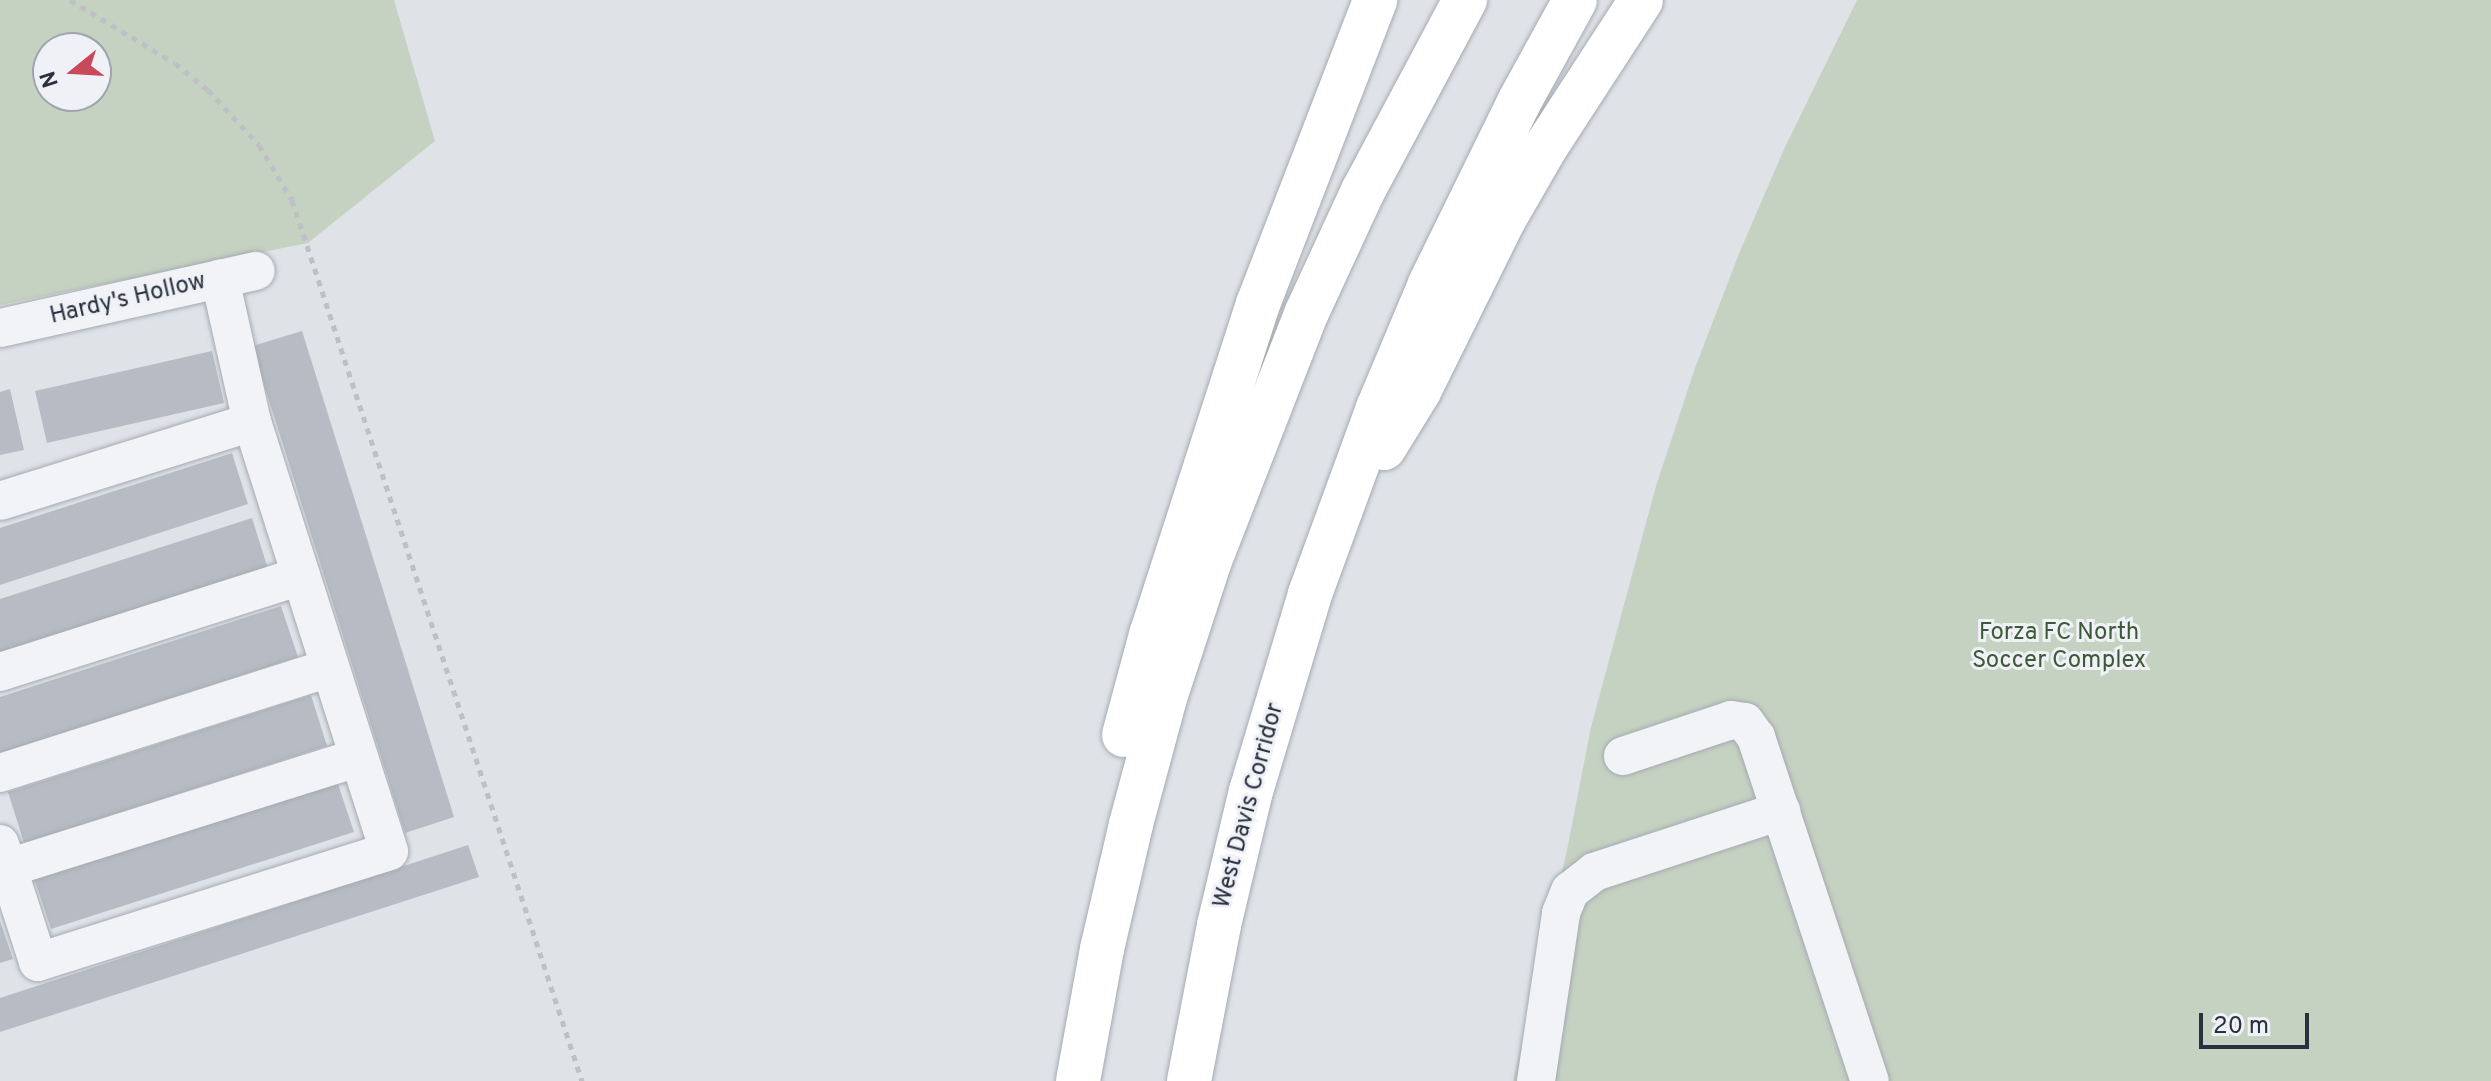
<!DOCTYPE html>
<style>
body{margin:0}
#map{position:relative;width:2491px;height:1081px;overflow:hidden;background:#dfe3e8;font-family:Overpass,sans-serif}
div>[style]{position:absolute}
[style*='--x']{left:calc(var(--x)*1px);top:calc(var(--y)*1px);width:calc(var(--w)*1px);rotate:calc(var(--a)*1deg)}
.green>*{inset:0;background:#c5d2c1}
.building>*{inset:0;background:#b7bcc4}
.path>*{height:5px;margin-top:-2.5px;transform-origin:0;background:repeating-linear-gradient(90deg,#bec0c6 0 6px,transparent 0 12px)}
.roads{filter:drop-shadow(0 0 2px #a5aab2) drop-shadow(0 0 2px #a5aab2)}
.minor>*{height:38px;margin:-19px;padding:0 19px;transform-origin:19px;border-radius:19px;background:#f2f3f6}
.highway>*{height:44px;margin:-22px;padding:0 22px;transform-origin:22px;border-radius:22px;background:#fff}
span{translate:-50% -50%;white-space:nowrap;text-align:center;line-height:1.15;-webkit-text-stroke:6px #eff1f6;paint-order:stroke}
.street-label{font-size:24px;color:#29303e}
.park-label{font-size:24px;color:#3d5a37}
.north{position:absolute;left:32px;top:32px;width:80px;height:80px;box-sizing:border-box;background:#eff1f6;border:2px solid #a0a4ac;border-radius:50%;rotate:252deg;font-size:22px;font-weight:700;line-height:32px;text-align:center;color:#29303e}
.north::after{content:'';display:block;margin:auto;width:28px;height:36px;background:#c9485a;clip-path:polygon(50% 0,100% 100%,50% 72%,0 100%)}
.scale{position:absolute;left:2199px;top:1013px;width:110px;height:36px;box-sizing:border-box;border:4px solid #29303e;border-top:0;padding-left:10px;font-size:24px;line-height:28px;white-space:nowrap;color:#29303e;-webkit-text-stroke:6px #eff1f6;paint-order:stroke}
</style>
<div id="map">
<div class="green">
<div style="clip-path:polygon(evenodd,0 0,394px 0,435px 141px,308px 243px,0 305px,0 0,48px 48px,96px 48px,96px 96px,48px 96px,48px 48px)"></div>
<div style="clip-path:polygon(1857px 0,2491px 0,2491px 1081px,1513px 1081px,1567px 850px,1591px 727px,1656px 486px,1695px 368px,1740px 251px,1785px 147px)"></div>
</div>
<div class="building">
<div style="clip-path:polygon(302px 331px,454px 817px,405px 833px,252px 346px)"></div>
<div style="clip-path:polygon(212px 351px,224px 403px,47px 443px,35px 391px)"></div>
<div style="clip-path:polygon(10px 389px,24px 450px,0 455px,0 392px)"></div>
<div style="clip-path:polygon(232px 453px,248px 504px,0 585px,0 528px)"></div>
<div style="clip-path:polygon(252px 518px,268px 569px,0 655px,0 599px)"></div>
<div style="clip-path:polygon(281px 606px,298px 657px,0 753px,0 697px)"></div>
<div style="clip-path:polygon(311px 695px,327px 746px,24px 843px,8px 792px)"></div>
<div style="clip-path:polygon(337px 781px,354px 832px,51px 929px,34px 878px)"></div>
<div style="clip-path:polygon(468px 845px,479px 877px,0 1032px,0 998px)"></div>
<div style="clip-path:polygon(0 921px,13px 959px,0 963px)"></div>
</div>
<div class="path">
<div style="--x:70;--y:0;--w:122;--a:31"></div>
<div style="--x:175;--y:63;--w:43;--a:39.3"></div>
<div style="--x:208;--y:90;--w:75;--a:47.2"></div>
<div style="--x:259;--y:145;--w:64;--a:59"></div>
<div style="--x:292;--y:200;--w:928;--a:71.78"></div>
</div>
<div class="roads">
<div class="minor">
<div style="--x:0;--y:328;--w:262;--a:-12.6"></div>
<div style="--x:0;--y:501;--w:264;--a:-17.4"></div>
<div style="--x:0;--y:672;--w:316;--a:-17.7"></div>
<div style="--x:1623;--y:756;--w:114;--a:-18.4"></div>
<div style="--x:1731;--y:720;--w:14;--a:8"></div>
<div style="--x:1745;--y:722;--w:19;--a:54"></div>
<div style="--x:1756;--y:737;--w:362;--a:71.7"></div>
<div style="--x:0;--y:773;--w:346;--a:-17.7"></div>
<div style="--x:0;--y:844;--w:124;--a:72.1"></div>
<div style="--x:38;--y:962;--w:368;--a:-17.5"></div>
<div style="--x:389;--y:851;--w:450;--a:-107.7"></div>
<div style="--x:252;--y:422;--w:147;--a:-102.6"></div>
<div style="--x:8;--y:868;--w:368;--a:-17.5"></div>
<div style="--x:1536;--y:1081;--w:170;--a:-81.5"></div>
<div style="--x:1561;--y:913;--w:24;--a:-68"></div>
<div style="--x:1570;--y:891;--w:31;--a:-38"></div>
<div style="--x:1594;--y:872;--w:197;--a:-18.1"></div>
</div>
<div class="highway">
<div style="--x:1384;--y:448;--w:67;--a:-58.4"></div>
<div style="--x:1419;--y:391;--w:190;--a:-63.7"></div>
<div style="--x:1503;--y:221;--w:84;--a:-60.1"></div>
<div style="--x:1545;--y:148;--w:176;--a:-57"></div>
<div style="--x:1124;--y:735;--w:104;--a:-74.9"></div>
<div style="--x:1151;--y:635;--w:348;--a:-72.1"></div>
<div style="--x:1258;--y:304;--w:326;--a:-68.9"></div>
<div style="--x:1078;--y:1081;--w:134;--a:-79.7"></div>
<div style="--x:1102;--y:949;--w:128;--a:-76.9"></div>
<div style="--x:1131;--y:824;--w:131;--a:-74.9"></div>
<div style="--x:1165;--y:698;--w:142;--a:-71.9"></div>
<div style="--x:1209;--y:563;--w:269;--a:-68.7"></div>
<div style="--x:1307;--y:312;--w:133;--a:-65.2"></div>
<div style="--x:1363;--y:191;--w:217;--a:-61.9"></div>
<div style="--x:1189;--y:1081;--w:159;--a:-79.1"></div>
<div style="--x:1219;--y:925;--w:138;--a:-76.6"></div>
<div style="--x:1251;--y:791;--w:206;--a:-73.3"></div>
<div style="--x:1310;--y:594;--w:198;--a:-69.9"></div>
<div style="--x:1378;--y:408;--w:134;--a:-67.2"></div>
<div style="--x:1430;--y:284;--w:203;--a:-63.9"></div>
<div style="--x:1519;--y:102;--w:116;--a:-61.2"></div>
</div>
</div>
<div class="street-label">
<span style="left:128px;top:300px;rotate:-13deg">Hardy's Hollow</span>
<span style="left:1250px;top:806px;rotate:-75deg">West Davis Corridor</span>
</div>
<div class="park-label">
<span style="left:2059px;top:648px">Forza FC North<br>Soccer Complex</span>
</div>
<div class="north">N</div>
<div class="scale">20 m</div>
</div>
